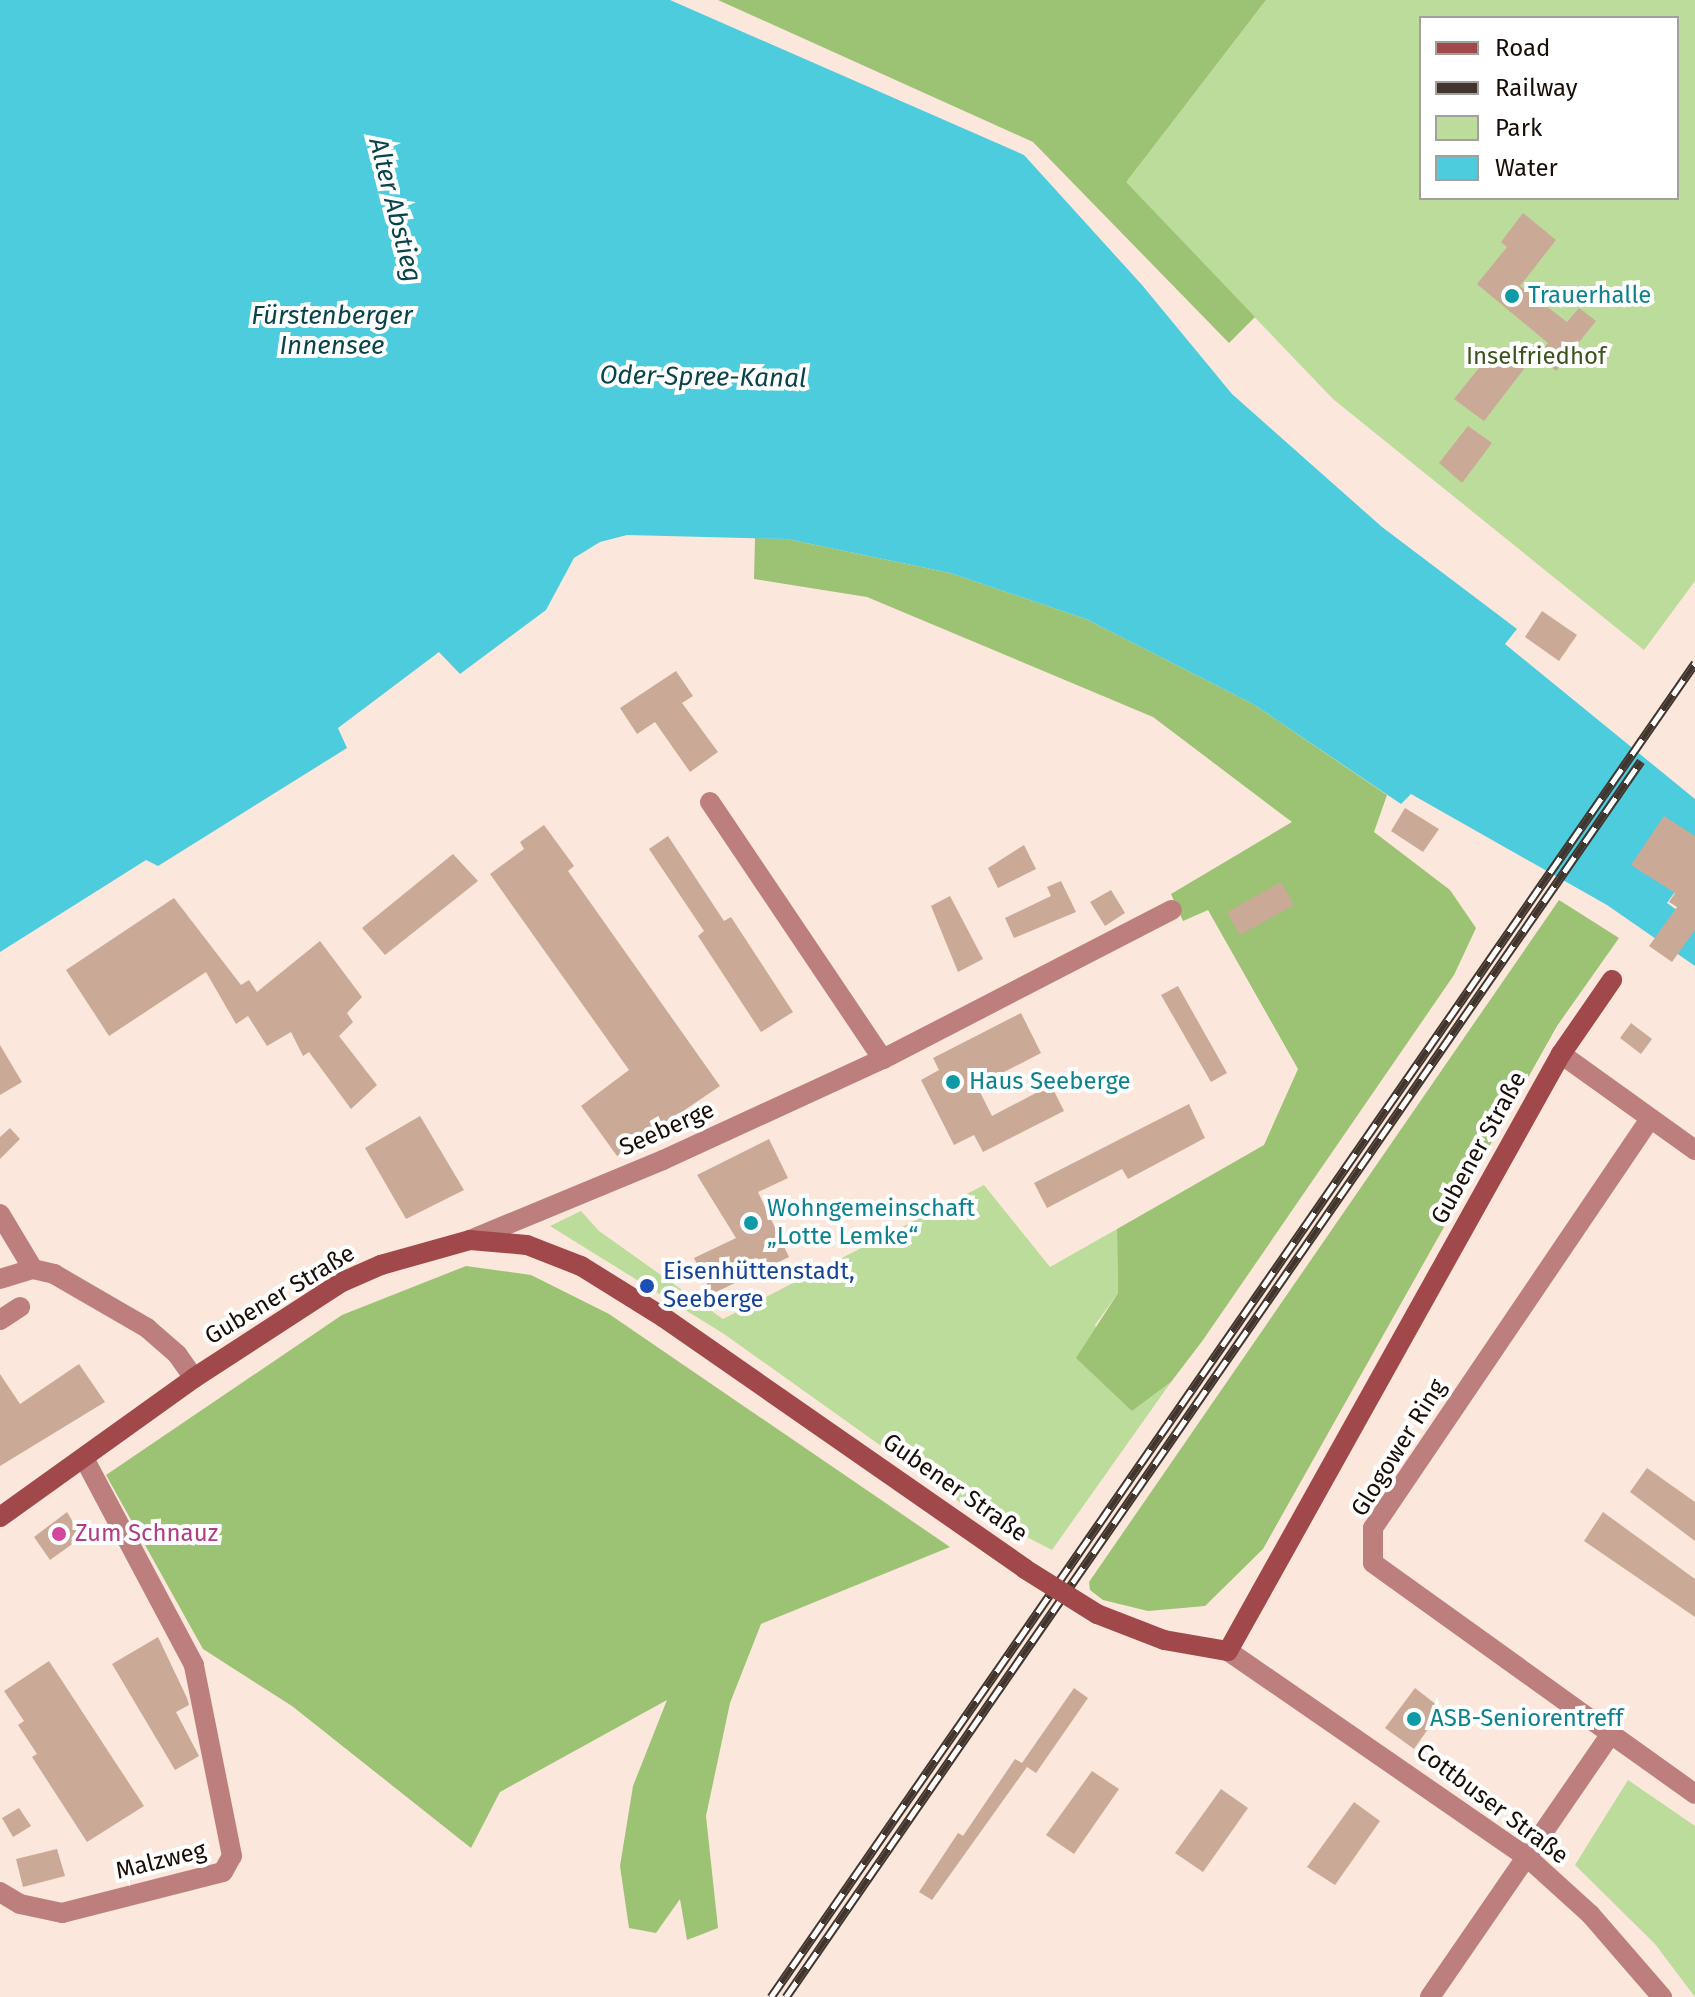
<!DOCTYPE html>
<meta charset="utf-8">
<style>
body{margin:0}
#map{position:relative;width:1695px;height:1997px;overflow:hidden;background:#fbe7db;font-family:"Fira Sans",sans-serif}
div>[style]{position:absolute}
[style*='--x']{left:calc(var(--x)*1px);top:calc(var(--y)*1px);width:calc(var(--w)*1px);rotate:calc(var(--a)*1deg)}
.green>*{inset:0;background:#bbdc9a}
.forest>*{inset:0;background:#9cc274}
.water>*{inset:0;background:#4dccde}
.building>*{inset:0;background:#caaa97}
.minor>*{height:20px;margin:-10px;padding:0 10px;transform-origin:10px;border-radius:10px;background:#bd7f7e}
.tertiary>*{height:20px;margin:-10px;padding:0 10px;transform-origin:10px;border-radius:10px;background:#bd7f7e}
.secondary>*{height:20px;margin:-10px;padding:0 10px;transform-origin:10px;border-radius:10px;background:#a1494a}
.rail>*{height:9px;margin-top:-4.5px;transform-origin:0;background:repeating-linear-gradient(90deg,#fff 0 18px,#42352d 0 36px);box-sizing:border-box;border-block:2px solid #42352d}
.secondary-bridge>*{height:20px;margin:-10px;padding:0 10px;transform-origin:10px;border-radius:10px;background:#a1494a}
.dots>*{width:22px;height:22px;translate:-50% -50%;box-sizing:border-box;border:4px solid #fff;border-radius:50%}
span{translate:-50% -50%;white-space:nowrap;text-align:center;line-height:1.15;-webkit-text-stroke:8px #fff;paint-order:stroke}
.culture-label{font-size:24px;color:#0d838f}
.left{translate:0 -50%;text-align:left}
.park-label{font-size:24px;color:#3b541d}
.street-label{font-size:24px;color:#190e07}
.transit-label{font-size:24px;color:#164399}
.hotel-label{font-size:24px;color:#b23c85}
.water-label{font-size:26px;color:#09444b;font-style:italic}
.legend{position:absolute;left:1419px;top:16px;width:260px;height:184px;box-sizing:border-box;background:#fff;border:2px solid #a39f9c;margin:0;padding:10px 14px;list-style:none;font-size:24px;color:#190e07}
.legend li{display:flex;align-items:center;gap:16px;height:40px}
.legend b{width:40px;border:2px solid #a39f9c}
</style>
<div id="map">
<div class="green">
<div style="clip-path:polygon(evenodd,1266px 0,1695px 0,1695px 581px,1644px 650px,1333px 399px,1125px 182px,1266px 0,1421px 18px,1677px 18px,1677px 198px,1421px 198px,1421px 18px)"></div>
<div style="clip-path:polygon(984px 1185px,1050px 1267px,1117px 1229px,1118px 1293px,1095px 1325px,1132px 1411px,1171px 1382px,1052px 1550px,964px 1505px,724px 1334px,550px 1226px,581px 1211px,599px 1231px,723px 1319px)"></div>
<div style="clip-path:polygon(1628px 1780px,1695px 1826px,1695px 1997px,1655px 1944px,1575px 1865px)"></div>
</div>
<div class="forest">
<div style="clip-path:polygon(718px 0,1266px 0,1126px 182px,1255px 317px,1229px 343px,1033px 142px)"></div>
<div style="clip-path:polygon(755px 538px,787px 539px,950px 573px,1086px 619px,1253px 704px,1387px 795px,1374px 832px,1450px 890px,1476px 928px,1454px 975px,1203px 1340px,1171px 1382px,1132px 1411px,1076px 1358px,1118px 1293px,1117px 1229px,1264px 1145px,1298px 1069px,1208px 910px,1183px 921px,1171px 894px,1292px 822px,1153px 717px,867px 597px,754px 579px)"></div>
<div style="clip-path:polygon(1559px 900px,1619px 938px,1557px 1026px,1263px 1549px,1205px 1606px,1148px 1611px,1103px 1600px,1090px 1590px,1089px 1582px)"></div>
<div style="clip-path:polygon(466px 1266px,531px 1275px,609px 1314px,950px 1547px,761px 1624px,730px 1703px,706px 1816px,718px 1928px,687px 1940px,680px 1899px,656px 1933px,629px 1928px,620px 1866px,633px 1786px,667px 1700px,500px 1792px,471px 1848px,292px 1706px,203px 1649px,106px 1475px,342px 1315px)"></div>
</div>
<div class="water">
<div style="clip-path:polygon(0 0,670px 0,1024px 155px,1142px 285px,1232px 394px,1382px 527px,1517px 629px,1505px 644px,1695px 799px,1695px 864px,1667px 903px,1695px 923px,1695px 966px,1607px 905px,1411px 794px,1401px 804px,1253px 704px,1086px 619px,950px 573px,787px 539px,627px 535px,600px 542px,574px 558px,546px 610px,460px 674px,439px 652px,338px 728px,347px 748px,158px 866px,146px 860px,0 952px)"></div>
</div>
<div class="building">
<div style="clip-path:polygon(1523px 213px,1556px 240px,1520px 286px,1567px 322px,1579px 308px,1596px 321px,1556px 371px,1537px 356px,1548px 343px,1477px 284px,1507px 247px,1501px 242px)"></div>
<div style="clip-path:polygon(1495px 348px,1524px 369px,1484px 421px,1454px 399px)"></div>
<div style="clip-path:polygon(1468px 426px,1492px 443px,1462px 483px,1439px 463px)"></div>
<div style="clip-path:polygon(1542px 611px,1577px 635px,1559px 661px,1525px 637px)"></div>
<div style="clip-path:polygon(676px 671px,693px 696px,682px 703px,718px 752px,690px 772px,655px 722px,637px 734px,620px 708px)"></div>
<div style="clip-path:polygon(1405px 808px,1439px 829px,1423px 852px,1391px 831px)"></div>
<div style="clip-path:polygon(1664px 816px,1695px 836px,1695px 930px,1672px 962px,1649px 946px,1677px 907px,1669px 902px,1675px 893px,1631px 865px)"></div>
<div style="clip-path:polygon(544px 825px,574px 866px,568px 871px,720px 1086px,617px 1156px,581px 1106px,629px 1070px,490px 874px,524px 849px,520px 842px)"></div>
<div style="clip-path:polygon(668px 836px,724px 921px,731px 917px,793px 1012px,761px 1032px,698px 936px,704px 931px,649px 849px)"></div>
<div style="clip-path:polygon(1024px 845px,1036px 869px,998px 888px,988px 868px)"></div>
<div style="clip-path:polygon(453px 854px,478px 881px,385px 955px,362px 928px)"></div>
<div style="clip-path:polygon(1061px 881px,1076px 912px,1014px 938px,1005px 918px,1051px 896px,1047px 887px)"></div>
<div style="clip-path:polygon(1281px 882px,1294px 905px,1240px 935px,1227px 912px)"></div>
<div style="clip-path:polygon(1111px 890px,1125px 913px,1105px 926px,1090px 902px)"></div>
<div style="clip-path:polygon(950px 896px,983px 959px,958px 972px,931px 906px)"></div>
<div style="clip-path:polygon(174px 898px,241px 985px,249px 980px,257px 992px,320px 941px,362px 997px,347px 1013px,353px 1022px,339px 1036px,377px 1085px,351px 1109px,309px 1052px,303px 1056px,291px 1032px,267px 1046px,248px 1016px,236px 1024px,206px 972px,109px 1036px,66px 970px)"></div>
<div style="clip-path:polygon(1178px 986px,1227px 1073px,1211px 1082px,1161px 995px)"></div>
<div style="clip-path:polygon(1021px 1013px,1041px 1053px,977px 1086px,992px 1116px,1051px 1085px,1064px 1111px,983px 1152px,974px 1135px,954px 1145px,921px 1080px,939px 1070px,933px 1058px)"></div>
<div style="clip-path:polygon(1631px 1023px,1652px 1039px,1641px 1054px,1620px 1038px)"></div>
<div style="clip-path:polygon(0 1045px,22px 1082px,0 1095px)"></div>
<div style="clip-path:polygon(1189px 1104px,1205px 1138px,1128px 1179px,1122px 1169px,1047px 1208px,1034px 1183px)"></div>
<div style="clip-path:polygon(420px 1116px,464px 1190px,406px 1219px,365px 1148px)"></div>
<div style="clip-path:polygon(10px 1128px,20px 1139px,0 1159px,0 1137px)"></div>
<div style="clip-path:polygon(769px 1139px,788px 1178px,758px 1192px,789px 1257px,712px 1294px,694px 1258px,736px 1238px,697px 1175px)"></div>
<div style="clip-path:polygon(79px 1364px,105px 1402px,0 1466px,0 1374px,20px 1404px)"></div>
<div style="clip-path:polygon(1647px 1468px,1695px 1502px,1695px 1541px,1630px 1492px)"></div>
<div style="clip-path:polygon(67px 1512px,82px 1537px,50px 1560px,34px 1537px)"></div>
<div style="clip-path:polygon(1603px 1512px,1695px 1579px,1695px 1617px,1584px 1541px)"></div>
<div style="clip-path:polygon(158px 1637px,187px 1698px,189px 1705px,176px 1712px,199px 1756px,175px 1770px,112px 1664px)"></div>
<div style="clip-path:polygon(49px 1661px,144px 1806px,87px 1842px,32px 1757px,37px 1754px,18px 1725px,24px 1721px,4px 1691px)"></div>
<div style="clip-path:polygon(1074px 1688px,1088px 1698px,1036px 1773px,1027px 1767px,932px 1900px,919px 1892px,958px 1833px,967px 1838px,963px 1836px,1015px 1759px,1022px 1763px)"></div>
<div style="clip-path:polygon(1415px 1688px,1442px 1709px,1414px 1749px,1385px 1728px)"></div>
<div style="clip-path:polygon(1092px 1771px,1119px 1789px,1074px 1854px,1046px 1835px)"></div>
<div style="clip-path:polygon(1221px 1789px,1248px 1808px,1203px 1872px,1175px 1853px)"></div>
<div style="clip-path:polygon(1354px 1802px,1380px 1821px,1335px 1885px,1307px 1867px)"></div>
<div style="clip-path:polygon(19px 1808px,31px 1826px,13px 1837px,2px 1818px)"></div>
<div style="clip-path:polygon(57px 1849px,65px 1876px,23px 1887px,16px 1859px)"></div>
</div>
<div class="minor">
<div style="--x:710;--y:802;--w:310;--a:56.1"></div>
<div style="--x:1561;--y:1054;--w:165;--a:35.6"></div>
<div style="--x:0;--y:1214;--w:64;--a:59"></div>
<div style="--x:470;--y:1240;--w:209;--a:-22.5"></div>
<div style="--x:663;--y:1160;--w:242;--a:-24.7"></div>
<div style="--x:883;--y:1059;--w:325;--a:-27.3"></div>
<div style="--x:0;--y:1279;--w:34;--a:-17"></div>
<div style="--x:33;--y:1269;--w:22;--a:13"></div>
<div style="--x:54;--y:1274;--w:108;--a:30.1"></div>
<div style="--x:147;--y:1328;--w:40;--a:41"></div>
<div style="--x:177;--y:1354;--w:29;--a:55"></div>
<div style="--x:0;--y:1320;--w:24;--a:-33"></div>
<div style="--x:1611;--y:1734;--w:103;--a:35.5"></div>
<div style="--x:0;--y:1892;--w:23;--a:31"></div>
<div style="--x:20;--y:1904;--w:43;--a:12.1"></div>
<div style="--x:62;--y:1913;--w:166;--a:-14.3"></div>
<div style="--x:223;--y:1872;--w:18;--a:-61"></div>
<div style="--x:232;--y:1856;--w:195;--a:-101.3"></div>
<div style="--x:194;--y:1665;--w:234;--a:-118"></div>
<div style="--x:1430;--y:1997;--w:319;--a:-55.5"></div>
<div style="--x:1611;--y:1734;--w:293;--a:-144.3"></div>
<div style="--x:1373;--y:1563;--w:35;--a:-90"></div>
<div style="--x:1373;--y:1528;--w:494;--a:-55.9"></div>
</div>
<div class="tertiary">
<div style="--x:1228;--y:1651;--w:364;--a:34.6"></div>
<div style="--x:1528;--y:1858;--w:84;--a:42.1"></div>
<div style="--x:1590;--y:1914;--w:110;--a:49.1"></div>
</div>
<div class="secondary">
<div style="--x:0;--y:1517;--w:239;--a:-35.6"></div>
<div style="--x:194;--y:1378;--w:176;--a:-33"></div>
<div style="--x:342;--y:1282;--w:43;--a:-23.6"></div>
<div style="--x:381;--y:1265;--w:92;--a:-15.7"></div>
<div style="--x:470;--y:1240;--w:57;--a:5"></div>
<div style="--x:527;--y:1245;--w:58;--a:21.3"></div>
<div style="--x:581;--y:1266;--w:97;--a:31.9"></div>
<div style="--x:663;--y:1317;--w:441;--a:34.8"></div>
<div style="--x:1097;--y:1614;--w:72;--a:21.2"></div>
<div style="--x:1164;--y:1640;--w:65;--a:9.8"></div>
<div style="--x:1228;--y:1651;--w:684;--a:-60.85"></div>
<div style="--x:1561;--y:1054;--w:90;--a:-55.4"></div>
</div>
<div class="rail">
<div style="--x:771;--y:1997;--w:1623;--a:-55.29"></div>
<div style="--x:786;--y:1997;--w:1503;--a:-55.33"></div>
</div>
<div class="secondary-bridge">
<div style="--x:1025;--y:1569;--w:85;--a:32"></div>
</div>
<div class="dots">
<div style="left:1512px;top:296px;background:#0f9aa8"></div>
<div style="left:953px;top:1082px;background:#0f9aa8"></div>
<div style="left:751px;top:1223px;background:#0f9aa8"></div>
<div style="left:647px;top:1286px;background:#1a4fb4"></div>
<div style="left:59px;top:1534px;background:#d1479c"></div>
<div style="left:1414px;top:1719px;background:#0f9aa8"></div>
</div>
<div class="culture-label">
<span class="left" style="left:1528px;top:296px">Trauerhalle</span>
<span class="left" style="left:969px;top:1082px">Haus Seeberge</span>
<span class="left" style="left:767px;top:1223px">Wohngemeinschaft<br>„Lotte Lemke“</span>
<span class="left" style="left:1430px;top:1719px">ASB-Seniorentreff</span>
</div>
<div class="park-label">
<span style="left:1536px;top:357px">Inselfriedhof</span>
</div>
<div class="street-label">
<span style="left:667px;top:1129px;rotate:-24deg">Seeberge</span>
<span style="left:1479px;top:1148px;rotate:-61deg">Gubener Straße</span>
<span style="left:280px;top:1295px;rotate:-31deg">Gubener Straße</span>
<span style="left:1399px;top:1448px;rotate:-58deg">Glogower Ring</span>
<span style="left:955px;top:1488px;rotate:35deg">Gubener Straße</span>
<span style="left:1492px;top:1804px;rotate:37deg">Cottbuser Straße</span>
<span style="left:161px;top:1861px;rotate:-14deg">Malzweg</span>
</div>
<div class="transit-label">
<span class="left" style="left:663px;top:1286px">Eisenhüttenstadt,<br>Seeberge</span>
</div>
<div class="hotel-label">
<span class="left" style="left:75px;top:1534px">Zum Schnauz</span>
</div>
<div class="water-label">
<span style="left:395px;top:210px;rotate:76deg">Alter Abstieg</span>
<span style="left:332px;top:331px">Fürstenberger<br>Innensee</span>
<span style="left:703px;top:377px;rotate:1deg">Oder-Spree-Kanal</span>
</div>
<ul class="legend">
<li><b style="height:10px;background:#a1494a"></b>Road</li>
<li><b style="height:10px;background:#42352d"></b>Railway</li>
<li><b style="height:22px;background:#bbdc9a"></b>Park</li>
<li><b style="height:22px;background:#4dccde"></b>Water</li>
</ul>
</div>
